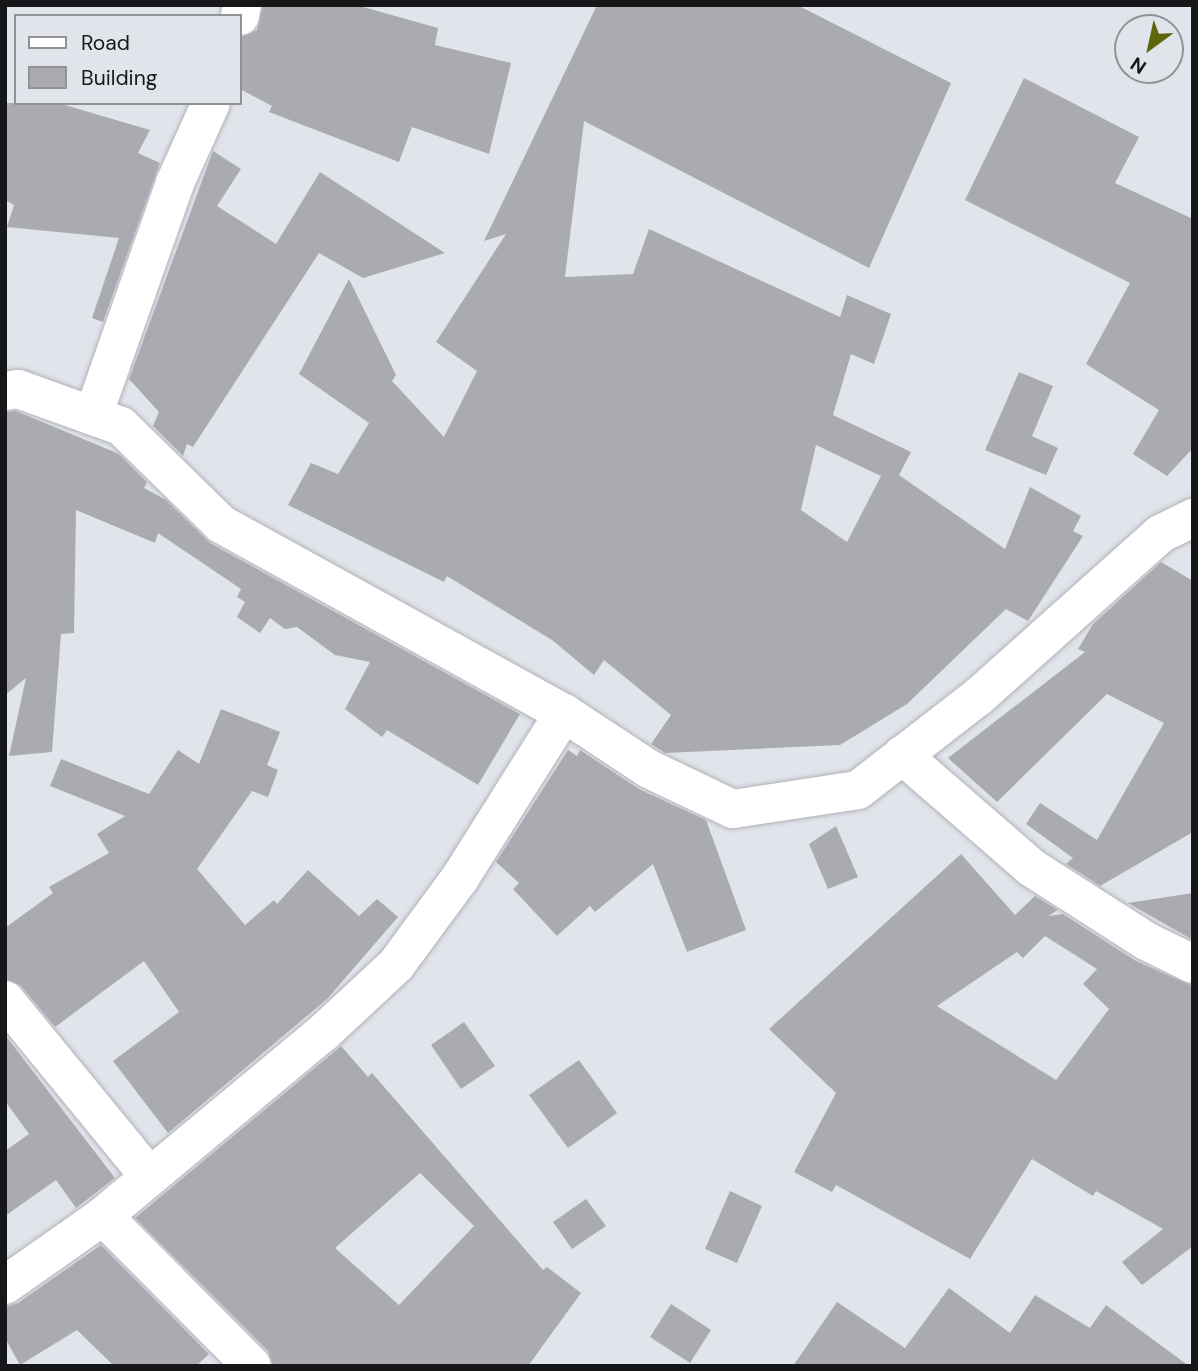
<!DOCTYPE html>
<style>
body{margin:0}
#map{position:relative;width:1198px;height:1371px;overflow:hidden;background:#e2e4eb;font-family:"DM Sans",sans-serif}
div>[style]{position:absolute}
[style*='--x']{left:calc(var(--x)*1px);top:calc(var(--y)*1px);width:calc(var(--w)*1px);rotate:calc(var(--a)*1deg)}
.building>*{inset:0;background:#a9abb1}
.roads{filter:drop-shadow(0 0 2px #b1b3b9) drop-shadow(0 0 2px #b1b3b9)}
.street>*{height:38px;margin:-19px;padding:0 19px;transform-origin:19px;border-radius:19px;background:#fff}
span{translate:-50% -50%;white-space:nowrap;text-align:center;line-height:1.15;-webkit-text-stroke:5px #e2e4eb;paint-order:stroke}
.frame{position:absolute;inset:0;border:7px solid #161719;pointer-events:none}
.legend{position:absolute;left:14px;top:14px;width:228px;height:91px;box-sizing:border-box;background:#e2e4eb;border:2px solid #909297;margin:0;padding:9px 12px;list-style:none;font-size:21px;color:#161719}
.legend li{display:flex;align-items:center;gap:14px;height:35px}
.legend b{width:35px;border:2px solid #909297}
.north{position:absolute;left:1114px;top:14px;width:70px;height:70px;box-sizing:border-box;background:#e2e4eb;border:2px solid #909297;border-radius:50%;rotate:213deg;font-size:19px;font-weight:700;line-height:28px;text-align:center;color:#161719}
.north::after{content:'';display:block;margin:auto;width:24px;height:32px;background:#5c670d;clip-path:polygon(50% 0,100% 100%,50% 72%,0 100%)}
</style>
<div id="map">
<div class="building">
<div style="clip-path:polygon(263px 5px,356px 5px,438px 28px,435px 45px,511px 63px,489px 154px,412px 127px,399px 162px,269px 112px,272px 106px,240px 89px,240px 37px,257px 30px)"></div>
<div style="clip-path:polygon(evenodd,597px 5px,797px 5px,951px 83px,869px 268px,584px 121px,565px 277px,633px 274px,649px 229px,840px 317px,847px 295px,891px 314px,874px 364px,851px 354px,833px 415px,911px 452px,899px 475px,1005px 549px,1030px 487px,1081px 516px,1073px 531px,1083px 536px,1028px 621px,1006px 609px,907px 704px,840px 745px,665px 753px,651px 744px,671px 715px,604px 660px,594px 675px,552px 640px,447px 576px,444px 582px,288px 505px,311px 463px,338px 474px,369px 423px,299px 374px,349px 279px,396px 375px,392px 381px,444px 437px,477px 371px,436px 342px,506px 234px,484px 241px,597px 5px,816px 445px,881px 476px,847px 542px,801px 510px,816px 445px)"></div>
<div style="clip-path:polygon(1024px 78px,1139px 137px,1115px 183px,1193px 219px,1193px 448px,1167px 476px,1133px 454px,1159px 410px,1086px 364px,1130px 283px,965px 200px)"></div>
<div style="clip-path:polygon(5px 103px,58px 103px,150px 130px,138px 153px,160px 163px,103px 322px,92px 318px,119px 238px,7px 227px,14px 205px,5px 200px)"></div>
<div style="clip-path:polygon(213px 151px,241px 169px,217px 206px,276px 244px,320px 172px,445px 253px,363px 278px,319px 253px,193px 447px,187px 444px,183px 456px,153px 426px,159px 412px,129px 379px)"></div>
<div style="clip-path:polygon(1019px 372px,1053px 386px,1032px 436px,1058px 448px,1046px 475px,985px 450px)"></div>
<div style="clip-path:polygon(16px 411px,119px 454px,147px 482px,144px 488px,166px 500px,210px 543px,520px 714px,478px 785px,387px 730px,382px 737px,345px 709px,370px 662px,335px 655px,297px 627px,285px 629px,270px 618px,260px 633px,237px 617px,245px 602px,237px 597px,241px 589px,158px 533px,155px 543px,76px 510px,74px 633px,61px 634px,52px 752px,9px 756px,26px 678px,5px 695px,5px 412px)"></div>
<div style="clip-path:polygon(1161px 562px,1193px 581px,1193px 832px,1100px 886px,1066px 864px,1073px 858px,1026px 824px,1040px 803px,1097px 840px,1164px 723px,1107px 694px,997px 802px,948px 758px,1085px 652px,1078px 649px,1093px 624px)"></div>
<div style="clip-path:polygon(221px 709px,280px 732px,267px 765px,278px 770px,268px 797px,252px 791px,197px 869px,245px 925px,274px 900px,277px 904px,308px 870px,359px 916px,377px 899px,398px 917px,327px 999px,168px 1133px,113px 1061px,179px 1012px,144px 961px,55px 1027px,21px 986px,5px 979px,5px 928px,53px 893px,49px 887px,109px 853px,97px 834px,125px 816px,50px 786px,61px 759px,149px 794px,178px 750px,199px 764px)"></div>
<div style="clip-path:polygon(568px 750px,577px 756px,580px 750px,639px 789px,706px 820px,746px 930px,687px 952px,653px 864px,595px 912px,590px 906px,557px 936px,513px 889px,519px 883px,496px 862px)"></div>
<div style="clip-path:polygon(836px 826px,858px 877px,828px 889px,809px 844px)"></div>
<div style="clip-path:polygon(evenodd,961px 854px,1015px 915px,1035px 896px,1058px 910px,1048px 916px,1063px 914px,1136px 961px,1193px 986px,1193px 1246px,1142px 1285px,1122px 1262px,1163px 1229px,1096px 1191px,1093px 1196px,1032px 1159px,970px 1259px,836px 1185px,832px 1192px,794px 1172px,836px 1093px,769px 1029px,961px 854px,1045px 936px,1097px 969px,1083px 984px,1109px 1009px,1056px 1080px,937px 1006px,1017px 952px,1023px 958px,1045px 936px)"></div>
<div style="clip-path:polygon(1193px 893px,1193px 940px,1128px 903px)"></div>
<div style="clip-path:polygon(464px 1022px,495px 1066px,461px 1089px,431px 1045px)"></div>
<div style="clip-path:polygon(5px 1035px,115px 1178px,76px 1208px,56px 1180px,5px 1216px,5px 1151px,29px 1134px,5px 1101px)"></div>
<div style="clip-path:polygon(evenodd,341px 1046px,368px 1077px,372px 1073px,543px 1270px,547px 1267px,581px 1293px,528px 1366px,273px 1366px,268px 1351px,135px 1218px,341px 1046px,420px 1173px,474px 1226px,399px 1305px,335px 1248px,420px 1173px)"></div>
<div style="clip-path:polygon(579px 1060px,617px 1113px,568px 1148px,529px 1095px)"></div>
<div style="clip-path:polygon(730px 1191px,762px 1206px,737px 1263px,705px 1249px)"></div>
<div style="clip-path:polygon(586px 1199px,606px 1226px,572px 1249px,553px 1222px)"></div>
<div style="clip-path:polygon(101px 1245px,209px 1354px,196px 1366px,114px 1366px,77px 1330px,20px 1365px,5px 1338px,5px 1307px,18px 1303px)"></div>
<div style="clip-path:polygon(949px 1288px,1010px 1333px,1035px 1295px,1090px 1328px,1106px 1305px,1189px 1366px,793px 1366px,837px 1302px,905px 1348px)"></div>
<div style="clip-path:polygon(671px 1304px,711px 1330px,690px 1363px,650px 1337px)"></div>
</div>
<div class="roads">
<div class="street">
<div style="--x:240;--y:16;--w:11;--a:-80"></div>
<div style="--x:5;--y:391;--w:13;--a:-9"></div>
<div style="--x:18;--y:389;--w:109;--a:19.8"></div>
<div style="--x:121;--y:426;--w:140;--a:44.4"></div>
<div style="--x:221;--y:524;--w:392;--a:28.9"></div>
<div style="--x:564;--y:713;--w:102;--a:33.4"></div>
<div style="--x:649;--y:769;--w:93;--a:25.5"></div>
<div style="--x:733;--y:809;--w:126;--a:-8.6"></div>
<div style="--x:858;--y:790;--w:152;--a:-37.8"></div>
<div style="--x:978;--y:697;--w:244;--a:-41.8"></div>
<div style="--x:1160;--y:534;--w:37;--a:-26"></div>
<div style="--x:93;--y:416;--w:247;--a:-70.6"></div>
<div style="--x:175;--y:183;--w:88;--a:-65.8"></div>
<div style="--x:902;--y:755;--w:172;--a:41"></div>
<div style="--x:1032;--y:868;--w:135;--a:32.6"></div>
<div style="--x:1146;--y:941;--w:52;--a:26.1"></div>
<div style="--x:5;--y:1000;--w:227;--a:50.7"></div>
<div style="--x:103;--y:1216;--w:211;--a:45.2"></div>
<div style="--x:5;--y:1285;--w:120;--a:-35.1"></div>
<div style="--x:103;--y:1216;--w:286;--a:-39.8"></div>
<div style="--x:323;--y:1033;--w:100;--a:-43"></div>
<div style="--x:396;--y:965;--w:108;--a:-53.7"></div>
<div style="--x:460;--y:878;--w:195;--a:-57.8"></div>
</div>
</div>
<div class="frame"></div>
<ul class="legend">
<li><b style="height:9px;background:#fff"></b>Road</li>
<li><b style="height:19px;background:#a9abb1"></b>Building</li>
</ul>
<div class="north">N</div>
</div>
